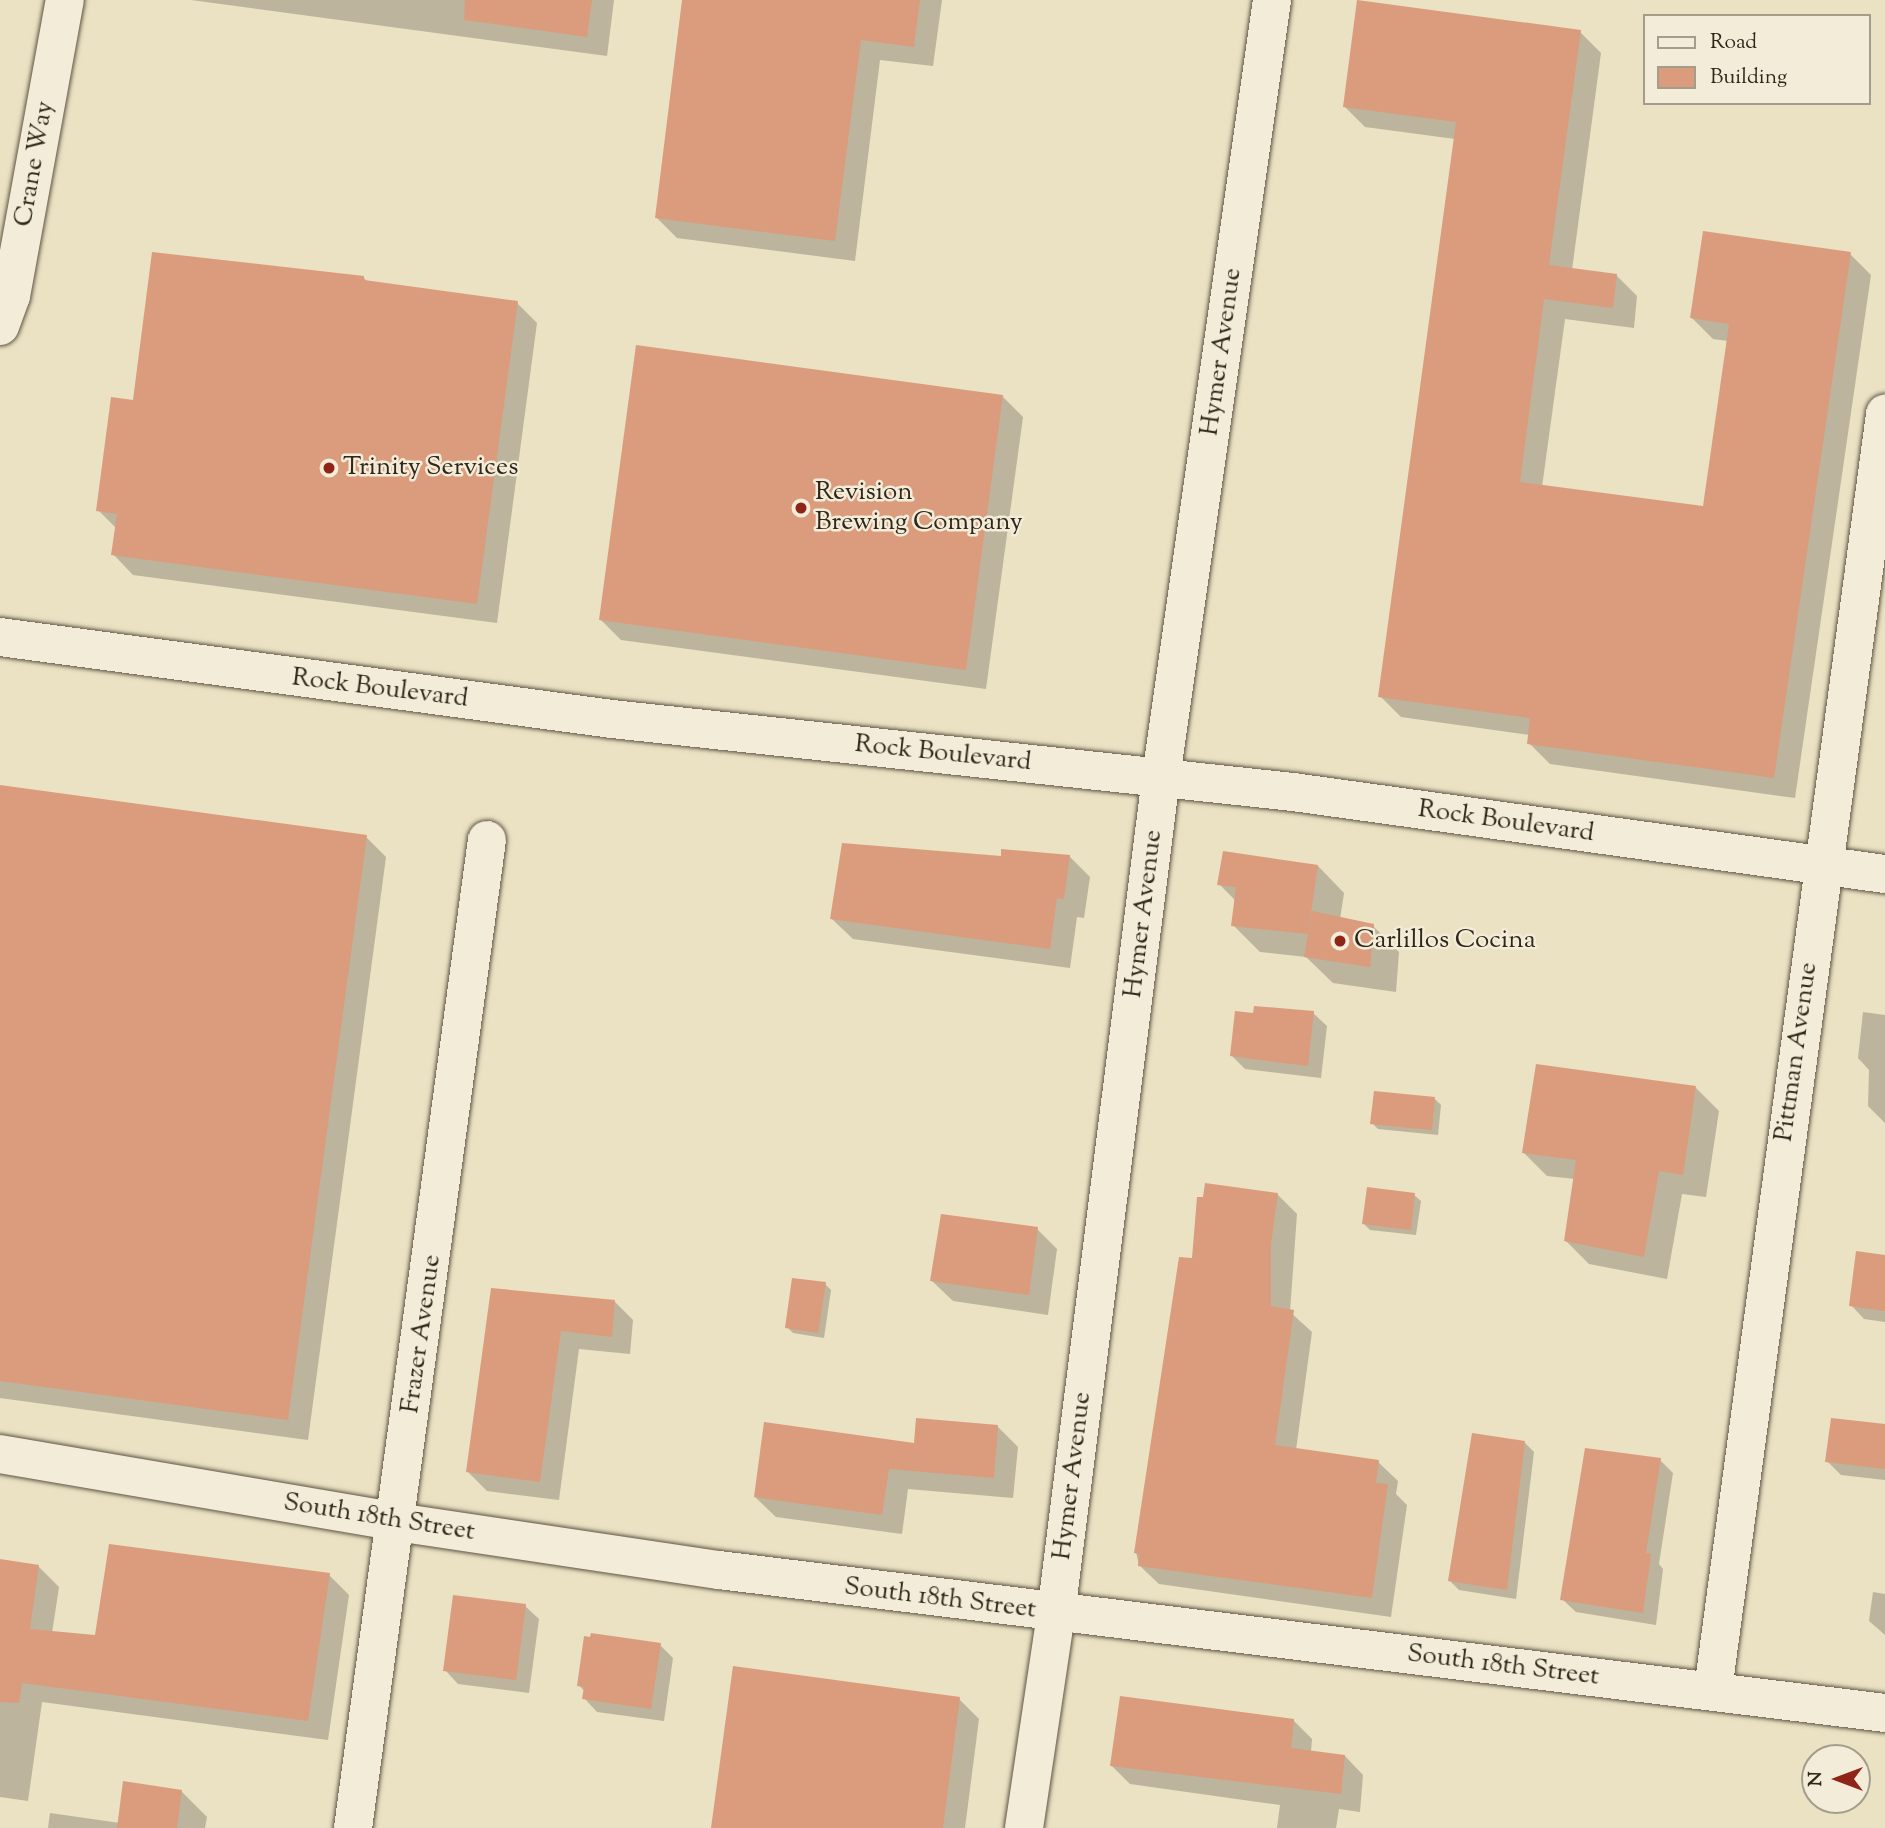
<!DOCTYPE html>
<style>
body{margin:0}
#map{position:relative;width:1885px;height:1828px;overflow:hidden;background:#ebe1c3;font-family:"Sorts Mill Goudy",serif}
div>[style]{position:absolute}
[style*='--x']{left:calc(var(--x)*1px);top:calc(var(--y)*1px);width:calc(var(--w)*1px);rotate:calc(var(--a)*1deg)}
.shadow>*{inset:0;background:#0003}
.building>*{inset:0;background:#da9c7d}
.roads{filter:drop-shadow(0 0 2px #5f5544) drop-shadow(0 0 2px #5f5544)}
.minor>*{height:38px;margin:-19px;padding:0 19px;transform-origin:19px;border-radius:19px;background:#f2ecd8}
.secondary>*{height:38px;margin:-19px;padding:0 19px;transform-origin:19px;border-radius:19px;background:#f2ecd8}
.dots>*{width:19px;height:19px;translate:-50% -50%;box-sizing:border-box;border:4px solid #f2ecd8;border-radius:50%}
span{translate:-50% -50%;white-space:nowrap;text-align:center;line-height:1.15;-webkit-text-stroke:5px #f2ecd8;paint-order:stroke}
.street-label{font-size:26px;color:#30261a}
.poi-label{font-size:26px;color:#30261a}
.left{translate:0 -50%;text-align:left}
.legend{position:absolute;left:1643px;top:14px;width:228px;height:91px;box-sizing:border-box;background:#f2ecd8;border:2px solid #a49d8c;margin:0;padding:9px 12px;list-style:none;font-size:21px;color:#30261a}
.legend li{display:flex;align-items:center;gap:14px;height:35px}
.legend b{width:35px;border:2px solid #a49d8c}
.north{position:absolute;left:1801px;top:1744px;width:70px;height:70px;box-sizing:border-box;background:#f2ecd8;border:2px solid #a49d8c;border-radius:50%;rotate:270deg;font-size:19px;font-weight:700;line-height:28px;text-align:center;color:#30261a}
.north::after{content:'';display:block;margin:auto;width:24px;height:32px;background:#8f2418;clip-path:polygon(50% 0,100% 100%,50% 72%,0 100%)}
</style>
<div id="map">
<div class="shadow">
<div style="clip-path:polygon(191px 0,614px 0,607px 56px)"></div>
<div style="clip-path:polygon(684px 0,942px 0,933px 66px,880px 60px,855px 261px,677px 238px,657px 218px)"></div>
<div style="clip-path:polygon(1580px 32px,1601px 53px,1572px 270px,1616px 275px,1637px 296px,1634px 328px,1565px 319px,1542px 487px,1704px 508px,1728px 341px,1713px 339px,1692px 318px,1850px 254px,1871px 275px,1795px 798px,1550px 764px,1529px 743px,1530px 735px,1401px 717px,1380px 696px,1455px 139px,1365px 127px,1344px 106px)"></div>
<div style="clip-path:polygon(363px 277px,369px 283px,517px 303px,537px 323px,497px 623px,133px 575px,113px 554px,117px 529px,98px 510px,134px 402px)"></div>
<div style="clip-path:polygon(1002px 396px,1023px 417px,986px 689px,621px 640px,601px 620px)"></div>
<div style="clip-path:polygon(0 787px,366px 837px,386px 857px,308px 1440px,0 1398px)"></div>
<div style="clip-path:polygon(1069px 856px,1090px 877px,1084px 918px,1077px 917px,1070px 968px,853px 939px,832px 919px,1003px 858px)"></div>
<div style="clip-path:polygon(1318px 866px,1344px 893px,1340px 919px,1373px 926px,1399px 952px,1396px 992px,1333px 983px,1306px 957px,1260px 952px,1233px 925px,1236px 901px,1219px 884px)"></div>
<div style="clip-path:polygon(1863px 1012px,1885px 1015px,1885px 1123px,1868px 1106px,1869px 1070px,1858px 1058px)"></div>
<div style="clip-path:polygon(1313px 1013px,1327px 1026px,1321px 1078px,1245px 1069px,1232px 1056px,1255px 1015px)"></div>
<div style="clip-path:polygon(1696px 1088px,1719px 1111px,1706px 1197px,1682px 1194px,1667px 1279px,1589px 1264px,1566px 1241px,1575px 1179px,1547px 1176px,1524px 1153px)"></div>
<div style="clip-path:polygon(1435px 1099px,1441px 1105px,1438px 1135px,1378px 1129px,1372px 1123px)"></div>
<div style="clip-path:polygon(1277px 1194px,1297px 1214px,1290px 1312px,1312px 1332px,1296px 1450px,1378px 1462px,1398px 1481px,1396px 1494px,1407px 1505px,1391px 1617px,1159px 1584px,1139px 1565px,1136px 1552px,1194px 1260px)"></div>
<div style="clip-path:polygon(1414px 1195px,1421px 1201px,1416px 1235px,1370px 1230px,1363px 1223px)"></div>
<div style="clip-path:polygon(1037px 1229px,1057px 1249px,1048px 1315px,953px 1301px,932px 1281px)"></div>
<div style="clip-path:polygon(1885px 1257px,1885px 1322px,1864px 1319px,1851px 1305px)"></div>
<div style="clip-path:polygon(825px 1284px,831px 1290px,824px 1338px,793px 1333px,787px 1327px)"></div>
<div style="clip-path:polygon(493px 1289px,614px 1301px,633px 1320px,630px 1354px,579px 1349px,559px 1500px,487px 1491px,468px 1472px)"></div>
<div style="clip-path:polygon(1885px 1426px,1885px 1480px,1841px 1475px,1827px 1461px)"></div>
<div style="clip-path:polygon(998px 1427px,1018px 1447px,1013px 1498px,908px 1489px,902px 1534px,776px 1517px,755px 1497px,915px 1445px)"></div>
<div style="clip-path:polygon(1524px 1442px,1534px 1452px,1516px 1599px,1459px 1590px,1449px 1580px)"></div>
<div style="clip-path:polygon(1660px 1460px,1673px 1473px,1659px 1564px,1663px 1569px,1656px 1625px,1576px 1612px,1562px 1599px)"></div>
<div style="clip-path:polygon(0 1561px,39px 1567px,59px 1587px,52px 1633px,97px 1637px,329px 1575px,349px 1595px,328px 1740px,42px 1702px,28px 1801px,0 1797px)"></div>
<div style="clip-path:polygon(1873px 1592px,1885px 1594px,1885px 1635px,1869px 1621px)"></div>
<div style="clip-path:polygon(525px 1606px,539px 1619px,529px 1693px,458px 1684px,445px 1670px)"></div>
<div style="clip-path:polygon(660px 1645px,673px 1658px,664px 1721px,597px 1712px,584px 1698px,585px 1692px,579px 1685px)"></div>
<div style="clip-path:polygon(959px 1699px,979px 1719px,965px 1828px,713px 1828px)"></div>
<div style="clip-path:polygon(1293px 1720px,1312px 1739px,1311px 1752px,1345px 1756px,1363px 1775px,1360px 1812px,1339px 1809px,1336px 1828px,1277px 1828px,1280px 1805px,1130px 1784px,1112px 1766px)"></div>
<div style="clip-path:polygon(181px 1791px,207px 1817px,205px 1828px,48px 1828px,50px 1813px,120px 1823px)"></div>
</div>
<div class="building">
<div style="clip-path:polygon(465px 0,592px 0,587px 37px,464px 20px)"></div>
<div style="clip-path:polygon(682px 0,920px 0,914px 47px,861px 40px,835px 241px,655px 218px)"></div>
<div style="clip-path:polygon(1357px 0,1581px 30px,1549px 265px,1617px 274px,1613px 308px,1544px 299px,1520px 482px,1703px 506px,1729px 324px,1690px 318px,1703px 231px,1851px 252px,1774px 778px,1527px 744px,1530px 718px,1378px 697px,1456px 122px,1343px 107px)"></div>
<div style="clip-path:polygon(152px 252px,364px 276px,364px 280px,518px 301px,477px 604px,111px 555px,117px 514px,96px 511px,111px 397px,133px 400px)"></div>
<div style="clip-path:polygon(636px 345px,1003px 395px,966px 670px,599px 620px)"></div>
<div style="clip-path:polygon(0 785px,367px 835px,288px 1420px,0 1381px)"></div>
<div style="clip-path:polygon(842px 843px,1001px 856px,1001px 849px,1070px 855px,1064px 899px,1057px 898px,1050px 949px,830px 919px)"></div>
<div style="clip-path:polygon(1223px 851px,1318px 865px,1308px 934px,1231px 926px,1236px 887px,1217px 885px)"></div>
<div style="clip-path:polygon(1312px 911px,1374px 924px,1370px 967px,1304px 957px)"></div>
<div style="clip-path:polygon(1254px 1006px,1314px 1011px,1308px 1066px,1230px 1056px,1235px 1011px,1253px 1013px)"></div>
<div style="clip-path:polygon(1536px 1064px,1696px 1086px,1683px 1175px,1659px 1171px,1644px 1257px,1564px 1241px,1576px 1160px,1522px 1153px)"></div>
<div style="clip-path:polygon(1374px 1091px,1435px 1097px,1432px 1130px,1370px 1124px)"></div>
<div style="clip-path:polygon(1205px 1183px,1278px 1193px,1271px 1244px,1271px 1306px,1294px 1310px,1275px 1445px,1379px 1460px,1376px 1483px,1388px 1484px,1372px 1598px,1138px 1566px,1139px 1554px,1134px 1553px,1179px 1257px,1192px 1258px,1197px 1197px,1203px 1197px)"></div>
<div style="clip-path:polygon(1367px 1187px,1415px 1193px,1411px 1230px,1362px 1224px)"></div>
<div style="clip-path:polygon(941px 1214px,1038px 1227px,1029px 1295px,930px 1281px)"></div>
<div style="clip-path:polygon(1856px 1251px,1885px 1255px,1885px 1311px,1849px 1306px)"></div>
<div style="clip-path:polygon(792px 1278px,826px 1282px,818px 1333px,785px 1328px)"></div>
<div style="clip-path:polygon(491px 1288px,615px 1300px,612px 1337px,561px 1331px,540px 1482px,466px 1472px)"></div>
<div style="clip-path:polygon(916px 1418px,998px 1425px,994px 1478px,889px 1469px,882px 1515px,754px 1497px,764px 1422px,914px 1443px)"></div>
<div style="clip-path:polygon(1831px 1418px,1885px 1424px,1885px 1469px,1825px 1462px)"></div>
<div style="clip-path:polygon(1472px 1433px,1525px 1441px,1507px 1590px,1448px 1581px)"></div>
<div style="clip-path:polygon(1585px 1448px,1661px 1458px,1646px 1553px,1651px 1554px,1643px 1613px,1560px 1600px)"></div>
<div style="clip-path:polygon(109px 1544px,330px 1573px,308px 1721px,22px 1683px,19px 1703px,0 1702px,0 1559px,39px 1565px,30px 1629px,95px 1635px)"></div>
<div style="clip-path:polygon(453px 1595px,526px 1604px,516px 1680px,443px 1671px)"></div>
<div style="clip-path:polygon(591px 1633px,661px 1643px,651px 1709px,582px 1699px,584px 1687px,577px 1686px,584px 1636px,590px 1637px)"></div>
<div style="clip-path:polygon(733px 1666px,960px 1697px,943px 1828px,711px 1828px)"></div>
<div style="clip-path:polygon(1120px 1696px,1294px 1719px,1291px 1748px,1345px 1755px,1341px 1794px,1110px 1766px)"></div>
<div style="clip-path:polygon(123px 1781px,182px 1790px,177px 1828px,117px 1828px)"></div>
</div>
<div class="roads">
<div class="minor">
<div style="--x:0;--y:326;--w:32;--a:-70"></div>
<div style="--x:11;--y:296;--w:301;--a:-79.7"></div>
<div style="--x:0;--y:1454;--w:403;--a:9.7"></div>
<div style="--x:397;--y:1522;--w:326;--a:8.5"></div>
<div style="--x:719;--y:1570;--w:1175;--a:6.99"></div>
<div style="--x:1713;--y:1690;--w:1288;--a:-82.32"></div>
<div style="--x:353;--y:1828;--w:997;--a:-82.28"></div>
<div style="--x:1024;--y:1828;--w:216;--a:-81.5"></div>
<div style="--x:1056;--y:1614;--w:844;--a:-82.85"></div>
<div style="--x:1161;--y:777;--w:785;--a:-81.87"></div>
</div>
<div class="secondary">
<div style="--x:0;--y:637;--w:617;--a:7.63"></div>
<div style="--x:612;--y:719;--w:685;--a:6.12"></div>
<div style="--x:1293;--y:792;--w:598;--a:7.89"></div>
</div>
</div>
<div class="dots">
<div style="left:329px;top:468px;background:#8f2418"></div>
<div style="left:801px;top:508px;background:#8f2418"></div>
<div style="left:1340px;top:941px;background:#8f2418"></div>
</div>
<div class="street-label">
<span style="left:35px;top:164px;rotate:-80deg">Crane Way</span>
<span style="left:1222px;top:352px;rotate:-82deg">Hymer Avenue</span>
<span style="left:380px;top:689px;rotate:7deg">Rock Boulevard</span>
<span style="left:943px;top:754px;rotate:6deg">Rock Boulevard</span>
<span style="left:1506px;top:822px;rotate:8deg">Rock Boulevard</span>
<span style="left:1144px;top:914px;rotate:-83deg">Hymer Avenue</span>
<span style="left:1797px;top:1052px;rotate:-82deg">Pittman Avenue</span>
<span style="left:422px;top:1334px;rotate:-82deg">Frazer Avenue</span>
<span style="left:1073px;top:1476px;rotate:-83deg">Hymer Avenue</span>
<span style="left:379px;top:1518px;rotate:9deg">South 18th Street</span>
<span style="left:940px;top:1599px;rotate:7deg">South 18th Street</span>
<span style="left:1503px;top:1666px;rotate:7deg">South 18th Street</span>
</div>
<div class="poi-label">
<span class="left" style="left:343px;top:468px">Trinity Services</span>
<span class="left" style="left:815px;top:508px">Revision<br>Brewing Company</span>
<span class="left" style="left:1354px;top:941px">Carlillos Cocina</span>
</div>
<ul class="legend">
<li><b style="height:9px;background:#f2ecd8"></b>Road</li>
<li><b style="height:19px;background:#da9c7d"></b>Building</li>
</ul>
<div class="north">N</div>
</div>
